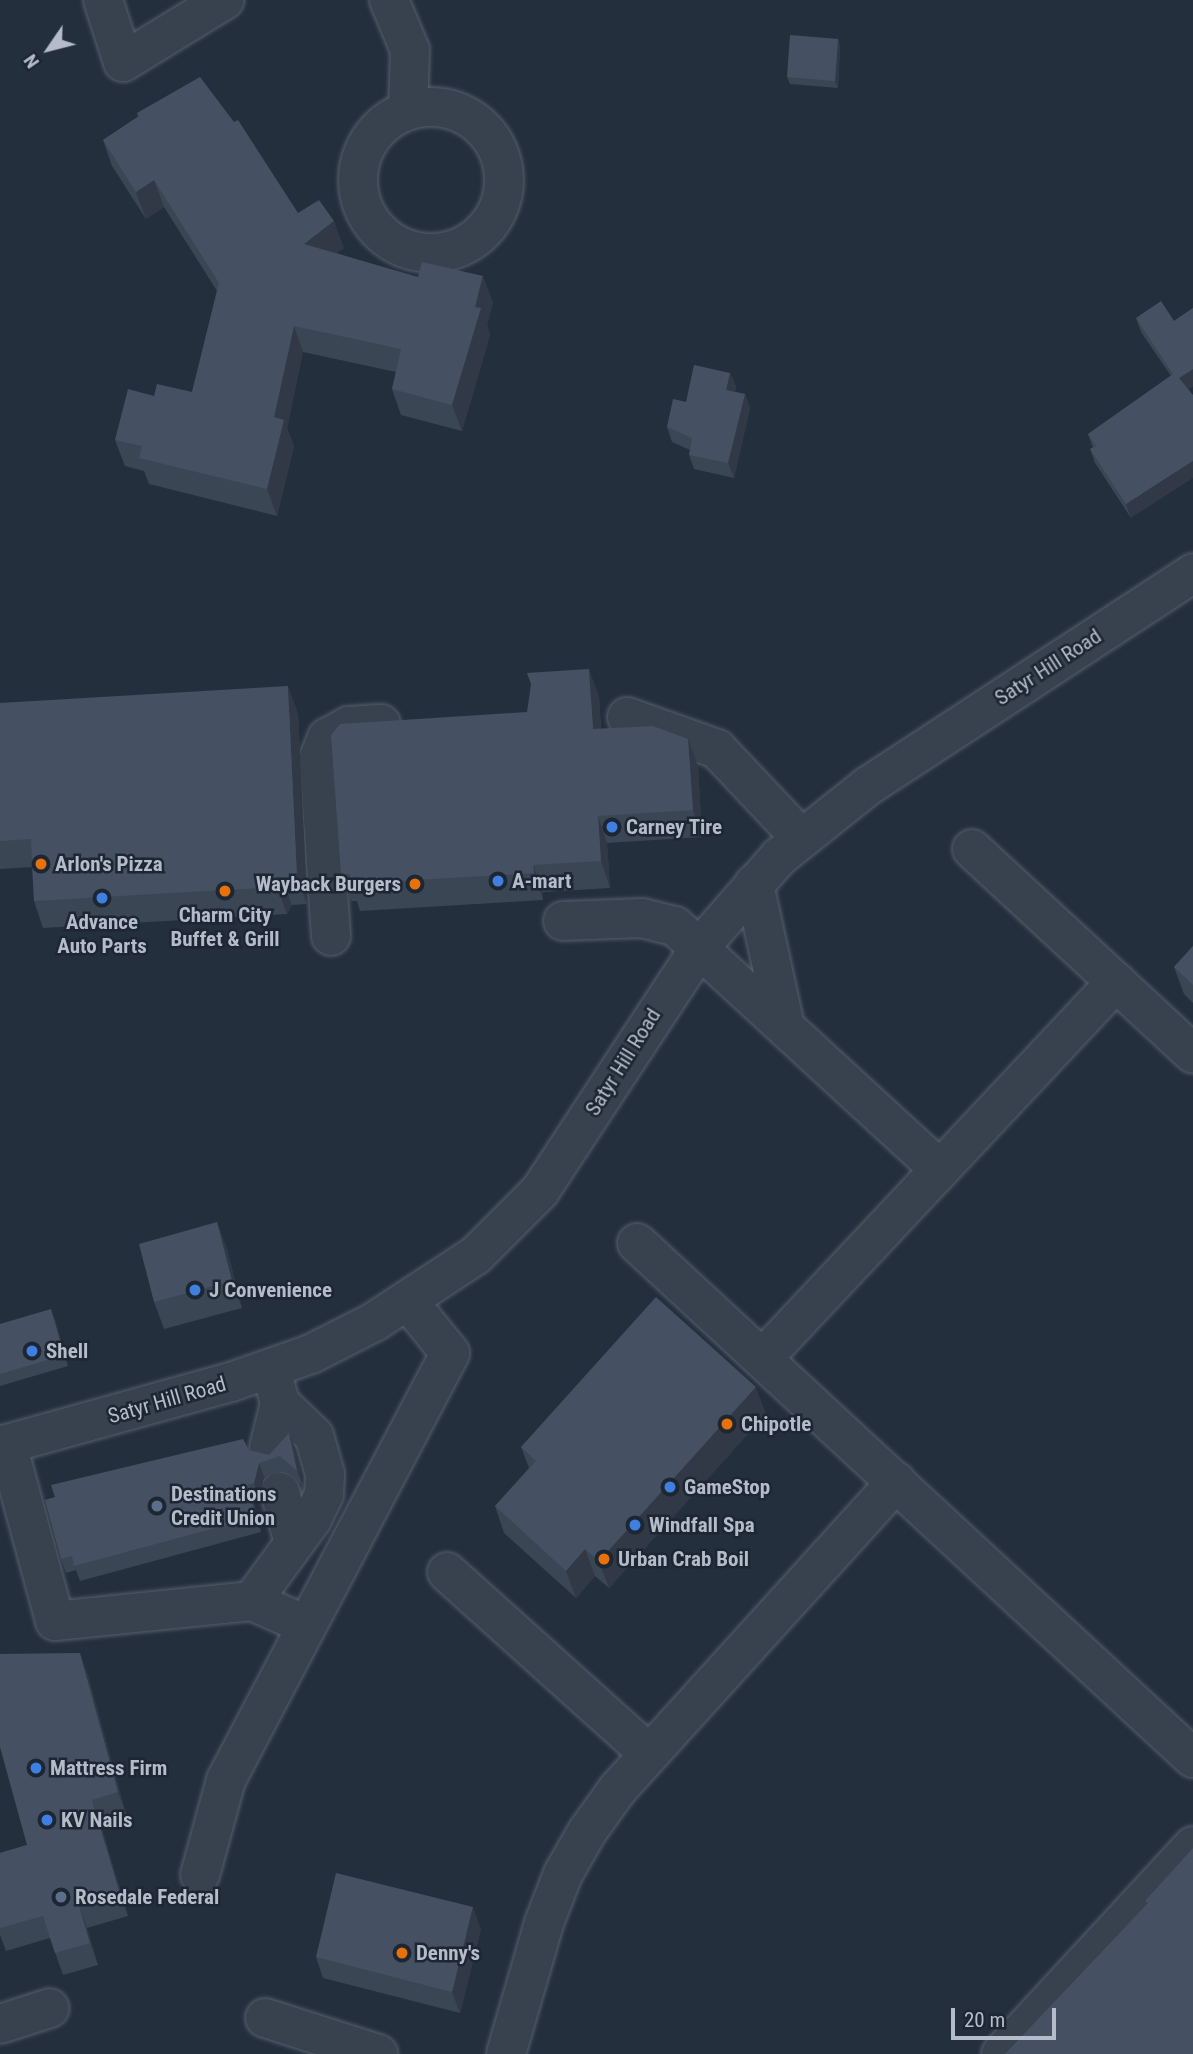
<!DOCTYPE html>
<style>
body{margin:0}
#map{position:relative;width:1193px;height:2054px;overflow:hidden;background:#242f3e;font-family:"Roboto Condensed",sans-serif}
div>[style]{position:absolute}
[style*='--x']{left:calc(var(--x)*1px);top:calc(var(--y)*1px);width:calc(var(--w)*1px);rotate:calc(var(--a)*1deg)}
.roads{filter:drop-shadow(0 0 2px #565f6c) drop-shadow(0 0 2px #565f6c)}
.minor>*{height:38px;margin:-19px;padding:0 19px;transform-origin:19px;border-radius:19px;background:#38414e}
.minor>.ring{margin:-19px;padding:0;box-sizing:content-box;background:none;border:38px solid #38414e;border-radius:50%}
.wall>*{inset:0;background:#3b4654}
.shaded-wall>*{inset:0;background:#303945}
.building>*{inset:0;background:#455162}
.dots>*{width:19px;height:19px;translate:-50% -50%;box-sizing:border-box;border:4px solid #1d2633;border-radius:50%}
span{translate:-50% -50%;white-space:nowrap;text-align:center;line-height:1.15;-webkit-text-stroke:5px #1d2633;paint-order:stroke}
.street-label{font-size:21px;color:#b4bcc9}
.poi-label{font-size:21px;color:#b4bcc9;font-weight:700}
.left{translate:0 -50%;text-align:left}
.right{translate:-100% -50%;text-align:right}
.north{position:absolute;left:14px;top:14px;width:70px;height:70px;-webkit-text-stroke:5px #1d2633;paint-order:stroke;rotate:235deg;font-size:19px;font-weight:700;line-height:28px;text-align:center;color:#b4bcc9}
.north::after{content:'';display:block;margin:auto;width:24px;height:32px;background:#b4bcc9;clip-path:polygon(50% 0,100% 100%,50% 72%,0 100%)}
.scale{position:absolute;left:951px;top:2008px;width:105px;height:32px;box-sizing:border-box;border:4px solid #b4bcc9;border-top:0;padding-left:9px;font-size:21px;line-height:24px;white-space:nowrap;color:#b4bcc9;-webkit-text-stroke:5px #1d2633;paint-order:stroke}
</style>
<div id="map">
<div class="roads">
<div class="minor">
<div style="--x:103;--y:0;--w:65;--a:72.1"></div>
<div style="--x:123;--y:62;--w:119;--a:-31.5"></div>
<div style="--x:389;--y:0;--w:54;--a:67.2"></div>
<div style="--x:410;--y:50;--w:60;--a:91.9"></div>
<div class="ring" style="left:358px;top:107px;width:108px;height:108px"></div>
<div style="--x:627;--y:717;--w:96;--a:19.6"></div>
<div style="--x:717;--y:749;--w:121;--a:46.7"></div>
<div style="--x:972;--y:849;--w:301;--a:42.8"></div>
<div style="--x:754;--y:884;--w:145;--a:77.7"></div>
<div style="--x:563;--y:921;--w:79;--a:-2.2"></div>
<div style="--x:642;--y:918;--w:34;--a:14"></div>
<div style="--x:675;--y:926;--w:360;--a:42.6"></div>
<div style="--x:331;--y:936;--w:178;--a:-93.9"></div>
<div style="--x:319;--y:758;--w:22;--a:-68"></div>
<div style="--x:327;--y:738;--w:25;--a:-29"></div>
<div style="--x:349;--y:726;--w:32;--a:-4"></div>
<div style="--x:637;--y:1243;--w:758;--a:42.81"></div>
<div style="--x:763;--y:1358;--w:516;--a:-46.81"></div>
<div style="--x:7;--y:1444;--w:183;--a:74.8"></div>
<div style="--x:55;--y:1621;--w:198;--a:-5.8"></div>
<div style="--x:252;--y:1601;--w:59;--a:24"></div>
<div style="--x:0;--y:1446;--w:240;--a:-15.5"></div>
<div style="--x:231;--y:1382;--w:85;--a:-19.3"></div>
<div style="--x:311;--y:1354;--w:71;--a:-26.9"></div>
<div style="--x:374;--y:1322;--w:122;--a:-33.3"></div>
<div style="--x:476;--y:1255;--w:91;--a:-45"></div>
<div style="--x:540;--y:1191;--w:292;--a:-56.7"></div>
<div style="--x:700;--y:947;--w:120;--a:-48.7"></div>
<div style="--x:779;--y:857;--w:114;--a:-38.6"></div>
<div style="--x:868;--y:786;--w:389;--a:-33.2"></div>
<div style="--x:269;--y:1448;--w:46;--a:-76.3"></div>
<div style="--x:280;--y:1492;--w:53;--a:74.6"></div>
<div style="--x:447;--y:1572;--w:272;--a:42"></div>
<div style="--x:252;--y:1601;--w:102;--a:-53.8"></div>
<div style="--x:312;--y:1519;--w:28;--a:-64"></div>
<div style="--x:324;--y:1494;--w:20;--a:-87"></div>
<div style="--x:325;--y:1474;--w:40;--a:-106"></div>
<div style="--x:314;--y:1436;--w:47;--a:-135.9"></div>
<div style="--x:280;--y:1403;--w:34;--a:-105"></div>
<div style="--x:200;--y:1875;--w:98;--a:-74.7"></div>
<div style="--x:226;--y:1780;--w:482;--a:-62.3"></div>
<div style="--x:450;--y:1353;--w:67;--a:-128.9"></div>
<div style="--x:265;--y:2018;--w:119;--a:17.7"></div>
<div style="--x:0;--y:2024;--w:52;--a:-17.7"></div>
<div style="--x:506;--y:2054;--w:136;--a:-73.8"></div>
<div style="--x:544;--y:1923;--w:53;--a:-68.8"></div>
<div style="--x:563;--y:1874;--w:48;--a:-60.3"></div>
<div style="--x:587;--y:1832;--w:52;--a:-54.5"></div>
<div style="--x:617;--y:1790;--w:416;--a:-47.8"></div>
<div style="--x:1001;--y:2054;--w:283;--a:-47.3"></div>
</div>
</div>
<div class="wall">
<div style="clip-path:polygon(838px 39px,840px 46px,838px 88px,790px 84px,787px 77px)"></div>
<div style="clip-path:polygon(137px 113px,298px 213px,344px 248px,336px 253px,493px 302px,487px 325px,490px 335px,462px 431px,401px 415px,392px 389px,396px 372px,303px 352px,287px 428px,294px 446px,277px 516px,149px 484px,144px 471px,125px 466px,115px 440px,154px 396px,192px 392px,217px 291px,164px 207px,146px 219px,112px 166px,103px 140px,138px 117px)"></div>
<div style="clip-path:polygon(1193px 308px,1193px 386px,1188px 389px,1131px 518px,1095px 463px,1090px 449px,1093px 448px,1088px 434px,1171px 376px,1141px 332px,1136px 318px,1174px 321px)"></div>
<div style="clip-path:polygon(730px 373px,736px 387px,735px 392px,745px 394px,750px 408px,734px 478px,694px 469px,689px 455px,690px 450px,672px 442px,667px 427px,686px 402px)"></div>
<div style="clip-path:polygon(599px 696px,601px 729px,698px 766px,702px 837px,607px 843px,610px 888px,543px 892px,543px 900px,360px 911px,357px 901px,351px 901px,341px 874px,527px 712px)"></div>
<div style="clip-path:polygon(0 703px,298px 713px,307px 904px,292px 905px,287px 914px,43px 928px,34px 901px,32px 867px,0 869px)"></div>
<div style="clip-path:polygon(1193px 946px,1193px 1003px,1184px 994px,1174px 967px)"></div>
<div style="clip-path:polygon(217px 1222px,227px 1249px,242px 1308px,164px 1329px,154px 1302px)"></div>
<div style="clip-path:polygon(55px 1320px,68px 1366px,0 1386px,0 1324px)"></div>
<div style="clip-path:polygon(766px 1414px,609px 1588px,595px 1576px,576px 1598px,504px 1533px,495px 1506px,529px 1468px,521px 1447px)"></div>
<div style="clip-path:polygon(295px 1448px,303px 1486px,285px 1471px,264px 1477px,259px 1498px,253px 1499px,261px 1532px,80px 1581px,76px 1570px,66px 1573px,61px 1559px,249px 1450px,269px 1455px)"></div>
<div style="clip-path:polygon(88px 1675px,126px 1814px,100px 1822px,128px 1916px,87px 1928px,98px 1965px,63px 1975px,50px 1938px,6px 1951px,0 1935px,0 1853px,27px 1845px)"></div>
<div style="clip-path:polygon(481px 1929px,460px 2013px,323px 1978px,316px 1957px)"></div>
</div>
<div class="shaded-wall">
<div style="clip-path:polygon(838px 39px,840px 46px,838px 88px,835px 81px)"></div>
<div style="clip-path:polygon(154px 180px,164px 207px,146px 219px,136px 192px)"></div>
<div style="clip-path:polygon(334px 221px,344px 248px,313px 270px,304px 244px)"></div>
<div style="clip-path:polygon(483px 276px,493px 302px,487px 325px,490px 335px,462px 431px,452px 405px,475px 307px)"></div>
<div style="clip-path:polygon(294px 326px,303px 352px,287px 428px,294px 446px,277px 516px,267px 489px,274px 417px)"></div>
<div style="clip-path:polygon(1193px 369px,1193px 386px,1184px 392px,1179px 378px)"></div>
<div style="clip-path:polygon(730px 373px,736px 387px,732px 405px,726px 390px)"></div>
<div style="clip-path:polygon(745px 394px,750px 408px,734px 478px,728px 463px)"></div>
<div style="clip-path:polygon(1193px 461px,1193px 478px,1131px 518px,1126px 504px)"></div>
<div style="clip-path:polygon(589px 669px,599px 696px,602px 756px,593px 729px)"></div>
<div style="clip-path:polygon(288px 686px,298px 713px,307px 904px,297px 877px)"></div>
<div style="clip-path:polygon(688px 739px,698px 766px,702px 837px,693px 810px)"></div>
<div style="clip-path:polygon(598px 816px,607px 843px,610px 888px,601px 861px)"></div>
<div style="clip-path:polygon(533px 865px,543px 892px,543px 900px,534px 873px)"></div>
<div style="clip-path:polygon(282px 878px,292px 905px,287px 914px,277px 887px)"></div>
<div style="clip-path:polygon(217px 1222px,227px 1249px,242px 1308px,232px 1281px)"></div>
<div style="clip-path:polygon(51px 1309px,55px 1320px,68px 1366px,64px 1355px)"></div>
<div style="clip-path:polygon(756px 1387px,766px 1414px,609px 1588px,599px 1561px)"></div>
<div style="clip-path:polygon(289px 1433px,295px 1448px,303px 1486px,297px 1471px)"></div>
<div style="clip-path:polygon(259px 1463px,264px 1477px,259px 1498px,254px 1483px)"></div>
<div style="clip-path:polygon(248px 1485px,253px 1499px,261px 1532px,256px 1517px)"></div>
<div style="clip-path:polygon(585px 1549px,595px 1576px,576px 1598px,566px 1571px)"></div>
<div style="clip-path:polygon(80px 1653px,88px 1675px,126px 1814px,118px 1792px)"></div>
<div style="clip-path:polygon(92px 1800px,100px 1822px,128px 1916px,120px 1894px)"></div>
<div style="clip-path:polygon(79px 1906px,87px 1928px,98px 1965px,90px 1943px)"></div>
<div style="clip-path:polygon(473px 1907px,481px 1929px,460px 2013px,452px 1992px)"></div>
</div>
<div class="building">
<div style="clip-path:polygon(790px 35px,838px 39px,835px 81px,787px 77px)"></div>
<div style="clip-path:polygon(200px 77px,234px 122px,238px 120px,298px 213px,319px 200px,334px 221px,304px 244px,418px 277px,422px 262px,483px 276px,475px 307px,481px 308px,452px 405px,392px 389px,401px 349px,294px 326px,274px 417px,284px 420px,267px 489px,139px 458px,142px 446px,115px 440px,128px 389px,154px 396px,157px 384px,192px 392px,219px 283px,154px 180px,136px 192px,103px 140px,139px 116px,137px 113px)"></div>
<div style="clip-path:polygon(1161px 301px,1174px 321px,1193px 308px,1193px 369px,1179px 378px,1193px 395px,1193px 461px,1126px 504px,1090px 449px,1096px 446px,1088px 434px,1173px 374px,1136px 318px)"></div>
<div style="clip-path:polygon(694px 365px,730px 373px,726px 390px,745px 394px,728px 463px,689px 455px,692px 438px,667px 427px,673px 399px,686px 402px)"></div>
<div style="clip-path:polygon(589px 669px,593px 729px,653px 726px,688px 739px,693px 810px,598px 816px,601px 861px,533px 865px,534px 873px,350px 884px,350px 874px,341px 874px,331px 735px,340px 724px,527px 712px,531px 684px,527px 673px)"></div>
<div style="clip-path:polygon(288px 686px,297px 877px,282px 878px,277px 887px,34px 901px,31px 839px,0 841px,0 703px)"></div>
<div style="clip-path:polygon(1193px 946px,1193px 985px,1174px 967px)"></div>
<div style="clip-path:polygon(217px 1222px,232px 1281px,154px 1302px,139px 1244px)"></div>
<div style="clip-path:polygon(656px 1297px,756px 1387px,599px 1561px,585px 1549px,566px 1571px,495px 1506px,536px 1461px,521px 1447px)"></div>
<div style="clip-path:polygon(51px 1309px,64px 1355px,0 1374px,0 1324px)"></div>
<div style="clip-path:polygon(289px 1433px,297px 1471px,280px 1456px,259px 1463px,254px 1483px,248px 1485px,256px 1517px,74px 1566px,72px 1556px,61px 1559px,45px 1500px,55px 1497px,51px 1485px,243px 1439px,249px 1450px,269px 1455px)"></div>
<div style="clip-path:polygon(80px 1653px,118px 1792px,92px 1800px,120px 1894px,79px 1906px,90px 1943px,55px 1953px,43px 1916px,0 1928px,0 1853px,27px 1845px,0 1747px,0 1654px)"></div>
<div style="clip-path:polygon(1193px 1848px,1193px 2054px,1005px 2054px,1148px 1903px,1145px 1901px)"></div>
<div style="clip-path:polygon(336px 1873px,473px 1907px,452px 1992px,316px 1957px)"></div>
</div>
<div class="dots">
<div style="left:612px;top:827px;background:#3f7fe0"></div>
<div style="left:41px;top:864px;background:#e8710a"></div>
<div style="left:498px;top:881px;background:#3f7fe0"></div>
<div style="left:415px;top:884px;background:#e8710a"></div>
<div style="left:225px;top:891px;background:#e8710a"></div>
<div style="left:102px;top:898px;background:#3f7fe0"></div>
<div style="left:195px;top:1290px;background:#3f7fe0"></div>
<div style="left:32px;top:1351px;background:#3f7fe0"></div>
<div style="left:727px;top:1424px;background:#e8710a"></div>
<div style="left:670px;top:1487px;background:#3f7fe0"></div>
<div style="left:157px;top:1506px;background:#5c6f8a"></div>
<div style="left:635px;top:1525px;background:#3f7fe0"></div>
<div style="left:604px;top:1559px;background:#e8710a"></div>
<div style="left:36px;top:1768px;background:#3f7fe0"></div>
<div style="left:47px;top:1820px;background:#3f7fe0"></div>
<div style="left:61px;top:1897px;background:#5c6f8a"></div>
<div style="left:402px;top:1953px;background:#e8710a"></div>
</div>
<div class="street-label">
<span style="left:1048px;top:667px;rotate:-33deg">Satyr Hill Road</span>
<span style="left:623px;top:1062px;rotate:-58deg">Satyr Hill Road</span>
<span style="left:167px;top:1400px;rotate:-16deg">Satyr Hill Road</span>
</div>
<div class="poi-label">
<span class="left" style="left:626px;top:827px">Carney Tire</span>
<span class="left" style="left:55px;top:864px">Arlon's Pizza</span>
<span class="left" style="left:512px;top:881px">A-mart</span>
<span class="right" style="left:401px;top:884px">Wayback Burgers</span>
<span style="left:225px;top:927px">Charm City<br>Buffet &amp; Grill</span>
<span style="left:102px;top:934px">Advance<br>Auto Parts</span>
<span class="left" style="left:209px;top:1290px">J Convenience</span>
<span class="left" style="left:46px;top:1351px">Shell</span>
<span class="left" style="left:741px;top:1424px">Chipotle</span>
<span class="left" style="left:684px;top:1487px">GameStop</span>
<span class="left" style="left:171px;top:1506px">Destinations<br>Credit Union</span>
<span class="left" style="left:649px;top:1525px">Windfall Spa</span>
<span class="left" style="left:618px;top:1559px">Urban Crab Boil</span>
<span class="left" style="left:50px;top:1768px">Mattress Firm</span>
<span class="left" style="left:61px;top:1820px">KV Nails</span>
<span class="left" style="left:75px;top:1897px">Rosedale Federal</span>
<span class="left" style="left:416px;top:1953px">Denny's</span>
</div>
<div class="north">N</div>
<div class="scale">20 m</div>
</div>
